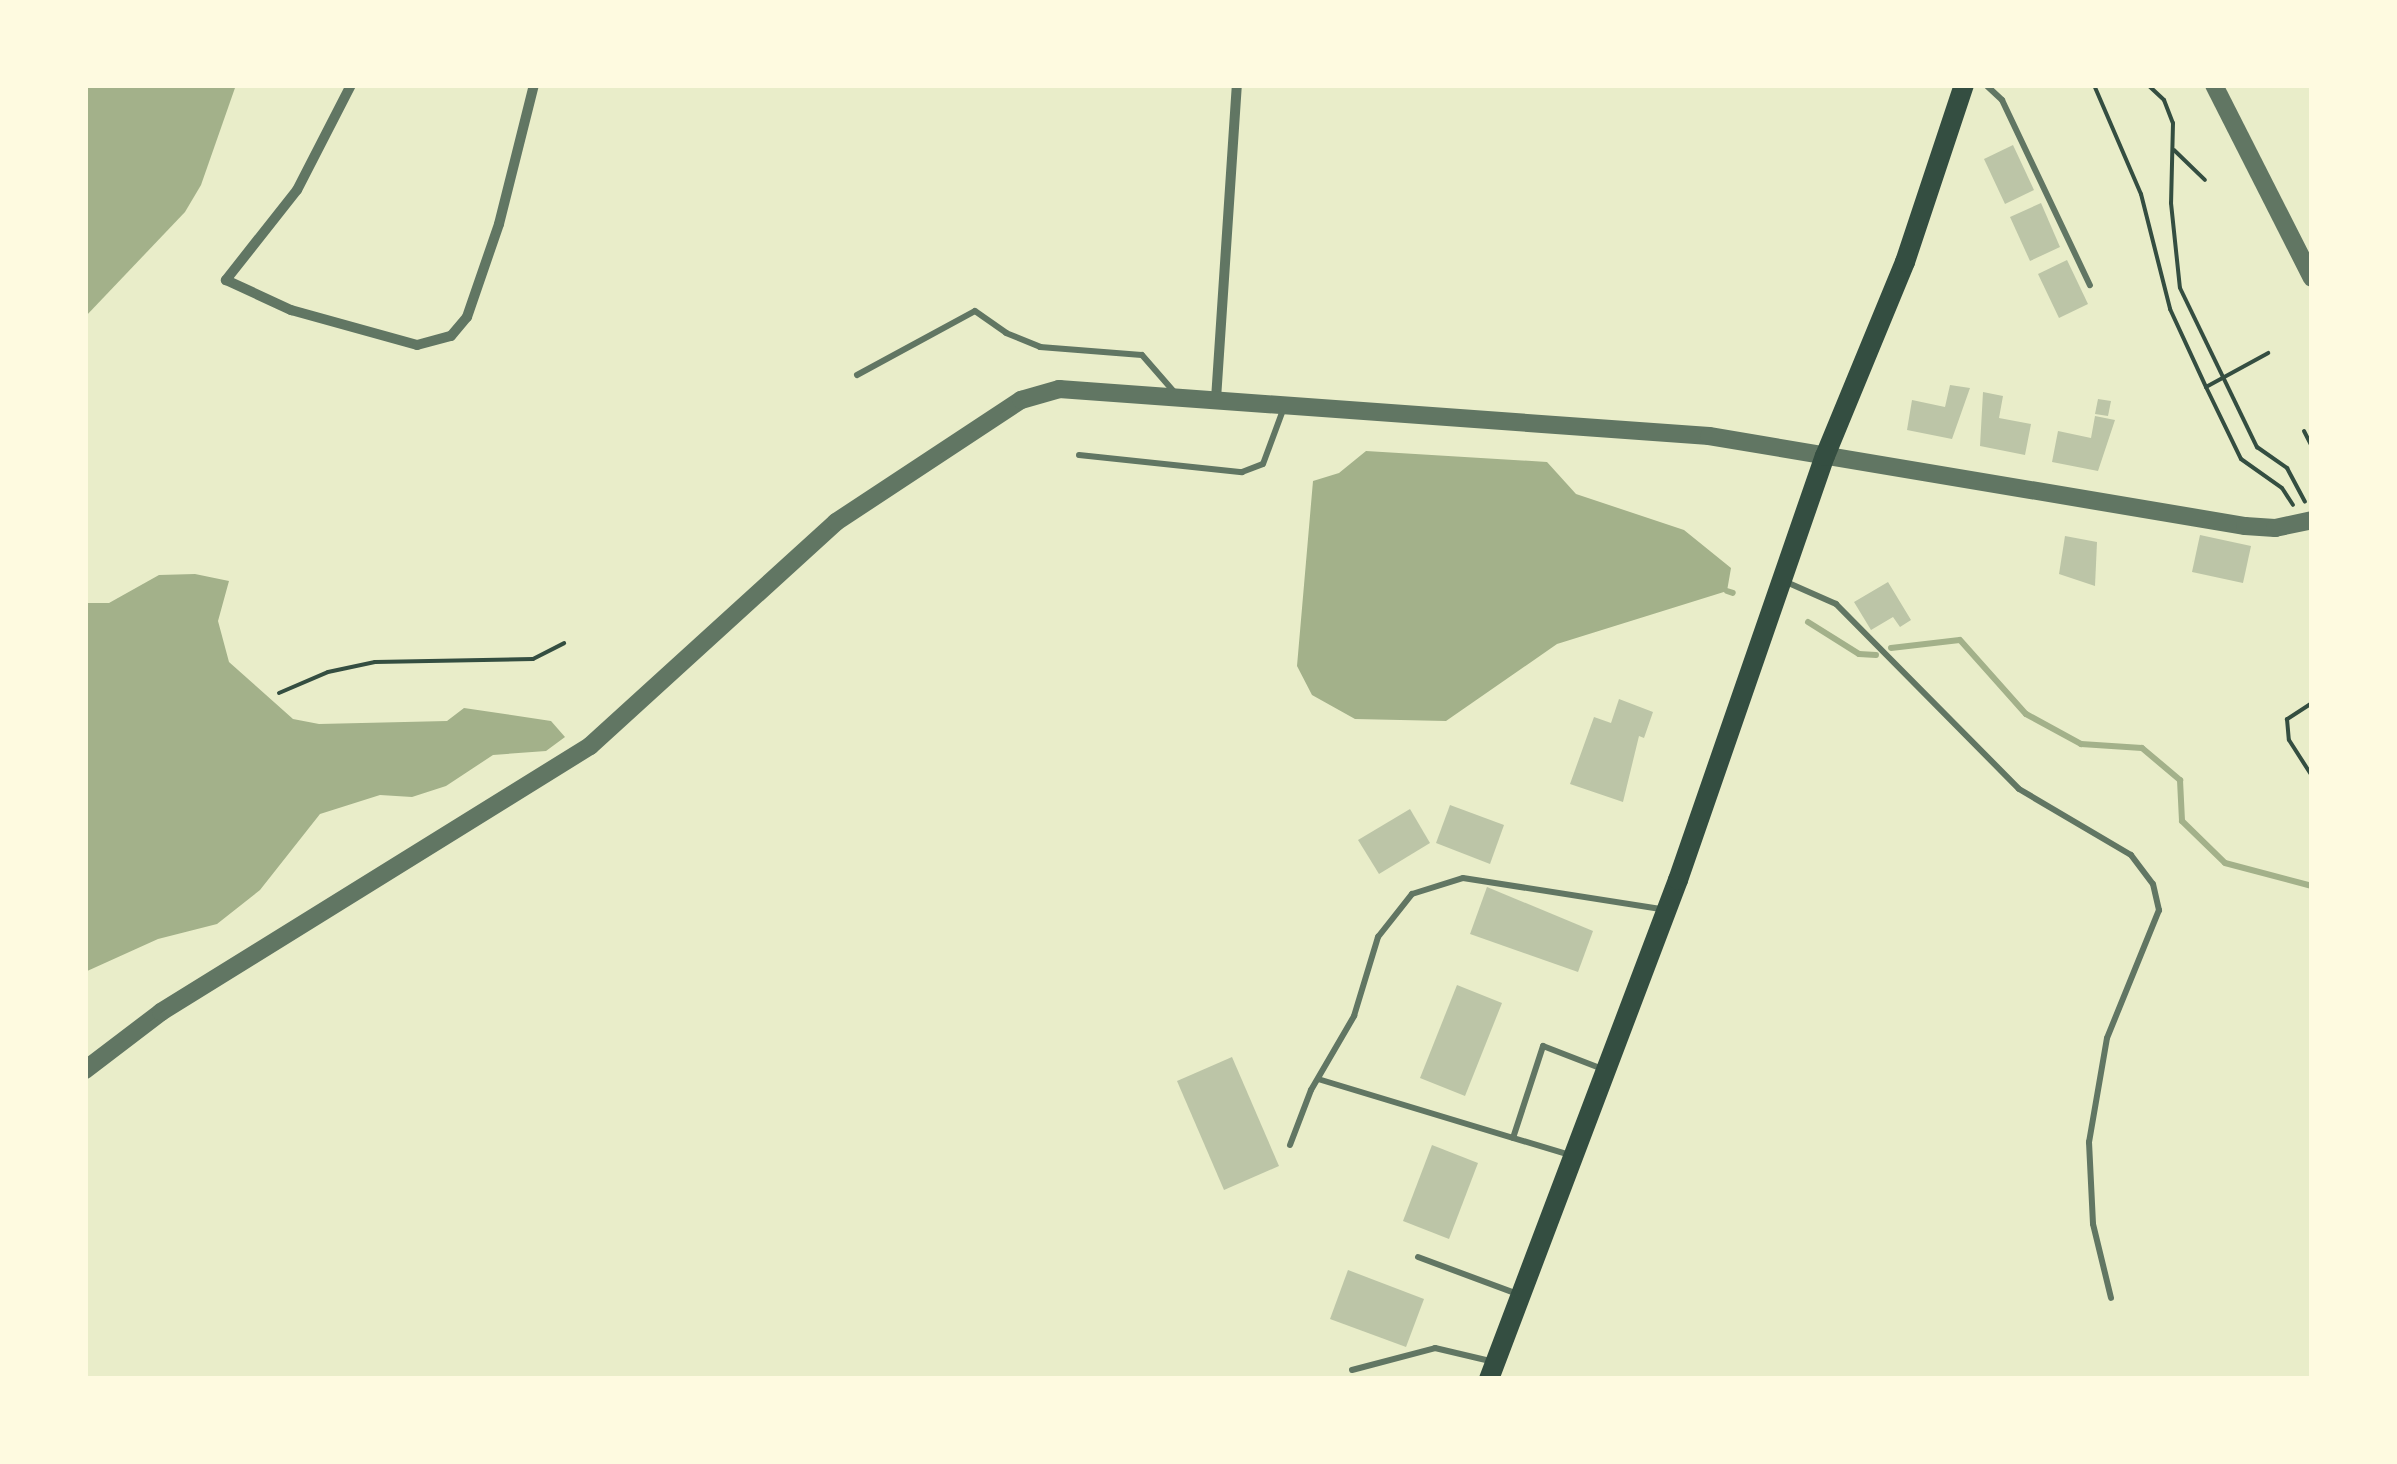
<!DOCTYPE html>
<style>
body{margin:0}
#map{position:relative;width:2397px;height:1464px;overflow:hidden;background:#e9edc9;font-family:"DM Sans",sans-serif}
div>[style]{position:absolute}
[style*='--x']{left:calc(var(--x)*1px);top:calc(var(--y)*1px);width:calc(var(--w)*1px);rotate:calc(var(--a)*1deg)}
.water>*{inset:0;background:#a3b18a}
.stream>*{height:6px;margin:-3px;padding:0 3px;transform-origin:3px;border-radius:3px;background:#a3b18a}
.building>*{inset:0;background:#bcc5a7}
.path>*{height:4px;margin:-2px;padding:0 2px;transform-origin:2px;border-radius:2px;background:#344e41}
.service>*{height:6px;margin:-3px;padding:0 3px;transform-origin:3px;border-radius:3px;background:#617663}
.minor>*{height:10px;margin:-5px;padding:0 5px;transform-origin:5px;border-radius:5px;background:#617663}
.tertiary>*{height:18px;margin:-9px;padding:0 9px;transform-origin:9px;border-radius:9px;background:#617663}
.primary>*{height:20px;margin:-10px;padding:0 10px;transform-origin:10px;border-radius:10px;background:#344e41}
span{translate:-50% -50%;white-space:nowrap;text-align:center;line-height:1.15;-webkit-text-stroke:8px #fefae0;paint-order:stroke}
.frame{position:absolute;inset:0;border:88px solid #fefae0;pointer-events:none}
</style>
<div id="map">
<div class="water">
<div style="clip-path:polygon(85px 85px,236px 85px,201px 185px,185px 212px,85px 317px)"></div>
<div style="clip-path:polygon(1366px 451px,1547px 462px,1576px 494px,1684px 530px,1731px 568px,1727px 591px,1557px 644px,1446px 721px,1355px 719px,1312px 695px,1297px 666px,1313px 481px,1339px 473px)"></div>
<div style="clip-path:polygon(195px 574px,229px 581px,218px 621px,229px 662px,293px 719px,319px 724px,447px 721px,464px 708px,551px 721px,565px 737px,546px 751px,493px 755px,446px 786px,412px 797px,380px 795px,320px 814px,260px 890px,217px 924px,158px 939px,85px 972px,85px 603px,109px 603px,159px 575px)"></div>
</div>
<div class="stream">
<div style="--x:1727;--y:591;--w:6;--a:18"></div>
<div style="--x:1808;--y:622;--w:60;--a:32.1"></div>
<div style="--x:1859;--y:654;--w:17;--a:3"></div>
<div style="--x:1891;--y:648;--w:69;--a:-6.6"></div>
<div style="--x:1960;--y:640;--w:99;--a:48.3"></div>
<div style="--x:2026;--y:714;--w:63;--a:28.6"></div>
<div style="--x:2081;--y:744;--w:61;--a:3.8"></div>
<div style="--x:2142;--y:748;--w:50;--a:40.1"></div>
<div style="--x:2180;--y:780;--w:41;--a:87.2"></div>
<div style="--x:2182;--y:821;--w:60;--a:44.3"></div>
<div style="--x:2225;--y:863;--w:90;--a:14.8"></div>
</div>
<div class="building">
<div style="clip-path:polygon(2013px 145px,2034px 190px,2005px 204px,1984px 159px)"></div>
<div style="clip-path:polygon(2041px 203px,2060px 247px,2030px 261px,2010px 217px)"></div>
<div style="clip-path:polygon(2067px 260px,2088px 304px,2059px 318px,2038px 274px)"></div>
<div style="clip-path:polygon(1950px 385px,1970px 388px,1952px 439px,1907px 430px,1912px 400px,1945px 407px)"></div>
<div style="clip-path:polygon(1983px 392px,2003px 396px,1999px 418px,2031px 424px,2025px 455px,1980px 446px)"></div>
<div style="clip-path:polygon(2098px 399px,2111px 401px,2108px 416px,2095px 414px)"></div>
<div style="clip-path:polygon(2095px 416px,2115px 420px,2098px 471px,2052px 462px,2058px 431px,2091px 438px)"></div>
<div style="clip-path:polygon(2200px 535px,2251px 546px,2243px 583px,2192px 572px)"></div>
<div style="clip-path:polygon(2065px 536px,2097px 542px,2095px 586px,2059px 574px)"></div>
<div style="clip-path:polygon(1888px 582px,1911px 620px,1900px 627px,1893px 617px,1871px 630px,1854px 602px)"></div>
<div style="clip-path:polygon(1619px 699px,1653px 712px,1644px 738px,1639px 736px,1623px 802px,1570px 784px,1594px 717px,1611px 723px)"></div>
<div style="clip-path:polygon(1450px 805px,1504px 825px,1490px 864px,1436px 843px)"></div>
<div style="clip-path:polygon(1410px 809px,1430px 843px,1379px 874px,1358px 840px)"></div>
<div style="clip-path:polygon(1487px 887px,1593px 931px,1578px 972px,1470px 934px)"></div>
<div style="clip-path:polygon(1457px 985px,1502px 1003px,1465px 1096px,1420px 1078px)"></div>
<div style="clip-path:polygon(1232px 1057px,1279px 1166px,1224px 1190px,1177px 1081px)"></div>
<div style="clip-path:polygon(1432px 1145px,1478px 1163px,1449px 1239px,1403px 1221px)"></div>
<div style="clip-path:polygon(1348px 1270px,1424px 1299px,1406px 1347px,1330px 1319px)"></div>
</div>
<div class="path">
<div style="--x:2094;--y:85;--w:119;--a:66.7"></div>
<div style="--x:2141;--y:194;--w:119;--a:75.8"></div>
<div style="--x:2170;--y:309;--w:86;--a:65.2"></div>
<div style="--x:2206;--y:387;--w:80;--a:64.1"></div>
<div style="--x:2241;--y:459;--w:50;--a:35.3"></div>
<div style="--x:2282;--y:488;--w:20;--a:57"></div>
<div style="--x:2148;--y:85;--w:22;--a:43"></div>
<div style="--x:2164;--y:100;--w:25;--a:69"></div>
<div style="--x:2173;--y:123;--w:80;--a:91.4"></div>
<div style="--x:2171;--y:203;--w:85;--a:84"></div>
<div style="--x:2180;--y:288;--w:177;--a:64.2"></div>
<div style="--x:2257;--y:447;--w:37;--a:35"></div>
<div style="--x:2287;--y:468;--w:38;--a:62"></div>
<div style="--x:2174;--y:150;--w:43;--a:44.1"></div>
<div style="--x:2206;--y:387;--w:71;--a:-28.7"></div>
<div style="--x:2304;--y:431;--w:18;--a:63"></div>
<div style="--x:279;--y:693;--w:53;--a:-23.2"></div>
<div style="--x:328;--y:672;--w:48;--a:-12"></div>
<div style="--x:375;--y:662;--w:158;--a:-1.1"></div>
<div style="--x:533;--y:659;--w:35;--a:-27"></div>
<div style="--x:2312;--y:703;--w:30;--a:147"></div>
<div style="--x:2287;--y:719;--w:21;--a:85"></div>
<div style="--x:2289;--y:740;--w:43;--a:57.4"></div>
</div>
<div class="service">
<div style="--x:1986;--y:85;--w:22;--a:43"></div>
<div style="--x:2002;--y:100;--w:205;--a:64.6"></div>
<div style="--x:857;--y:375;--w:134;--a:-28.5"></div>
<div style="--x:975;--y:311;--w:38;--a:35"></div>
<div style="--x:1006;--y:333;--w:37;--a:22"></div>
<div style="--x:1040;--y:347;--w:102;--a:4.5"></div>
<div style="--x:1142;--y:355;--w:52;--a:48.9"></div>
<div style="--x:1079;--y:455;--w:164;--a:6"></div>
<div style="--x:1242;--y:472;--w:22;--a:-21"></div>
<div style="--x:1263;--y:464;--w:58;--a:-69.7"></div>
<div style="--x:1784;--y:581;--w:57;--a:23.9"></div>
<div style="--x:1836;--y:604;--w:260;--a:45.3"></div>
<div style="--x:2019;--y:789;--w:130;--a:30.5"></div>
<div style="--x:2131;--y:855;--w:36;--a:53"></div>
<div style="--x:2153;--y:884;--w:27;--a:77"></div>
<div style="--x:2159;--y:910;--w:138;--a:112.1"></div>
<div style="--x:2107;--y:1038;--w:106;--a:99.8"></div>
<div style="--x:2089;--y:1142;--w:82;--a:87.2"></div>
<div style="--x:2093;--y:1224;--w:76;--a:76.3"></div>
<div style="--x:1318;--y:1079;--w:262;--a:16.8"></div>
<div style="--x:1513;--y:1138;--w:97;--a:-71.9"></div>
<div style="--x:1543;--y:1046;--w:61;--a:21.1"></div>
<div style="--x:1290;--y:1145;--w:59;--a:-69.1"></div>
<div style="--x:1311;--y:1090;--w:86;--a:-59.8"></div>
<div style="--x:1354;--y:1016;--w:83;--a:-73.1"></div>
<div style="--x:1378;--y:937;--w:55;--a:-51.7"></div>
<div style="--x:1412;--y:894;--w:53;--a:-17.4"></div>
<div style="--x:1463;--y:878;--w:200;--a:8.9"></div>
<div style="--x:1418;--y:1257;--w:103;--a:20.4"></div>
<div style="--x:1352;--y:1370;--w:86;--a:-14.8"></div>
<div style="--x:1435;--y:1348;--w:61;--a:13.3"></div>
</div>
<div class="minor">
<div style="--x:351;--y:85;--w:118;--a:117.2"></div>
<div style="--x:297;--y:190;--w:115;--a:128.3"></div>
<div style="--x:226;--y:280;--w:72;--a:24.8"></div>
<div style="--x:291;--y:310;--w:131;--a:15.5"></div>
<div style="--x:417;--y:345;--w:35;--a:-15"></div>
<div style="--x:451;--y:336;--w:25;--a:-50"></div>
<div style="--x:467;--y:317;--w:98;--a:-71"></div>
<div style="--x:499;--y:224;--w:143;--a:-75.9"></div>
<div style="--x:1216;--y:399;--w:315;--a:-86.2"></div>
</div>
<div class="tertiary">
<div style="--x:2214;--y:85;--w:216;--a:63.1"></div>
<div style="--x:85;--y:1070;--w:96;--a:-37.3"></div>
<div style="--x:161;--y:1012;--w:505;--a:-31.8"></div>
<div style="--x:590;--y:746;--w:333;--a:-42.3"></div>
<div style="--x:836;--y:522;--w:222;--a:-33.4"></div>
<div style="--x:1021;--y:400;--w:40;--a:-16"></div>
<div style="--x:1059;--y:389;--w:652;--a:4.14"></div>
<div style="--x:1709;--y:436;--w:544;--a:9.53"></div>
<div style="--x:2245;--y:526;--w:30;--a:4"></div>
<div style="--x:2275;--y:528;--w:38;--a:-12"></div>
</div>
<div class="primary">
<div style="--x:1489;--y:1379;--w:534;--a:-69.26"></div>
<div style="--x:1678;--y:880;--w:449;--a:-70.9"></div>
<div style="--x:1825;--y:456;--w:210;--a:-67.6"></div>
<div style="--x:1905;--y:262;--w:187;--a:-71.6"></div>
</div>
<div class="frame"></div>
</div>
